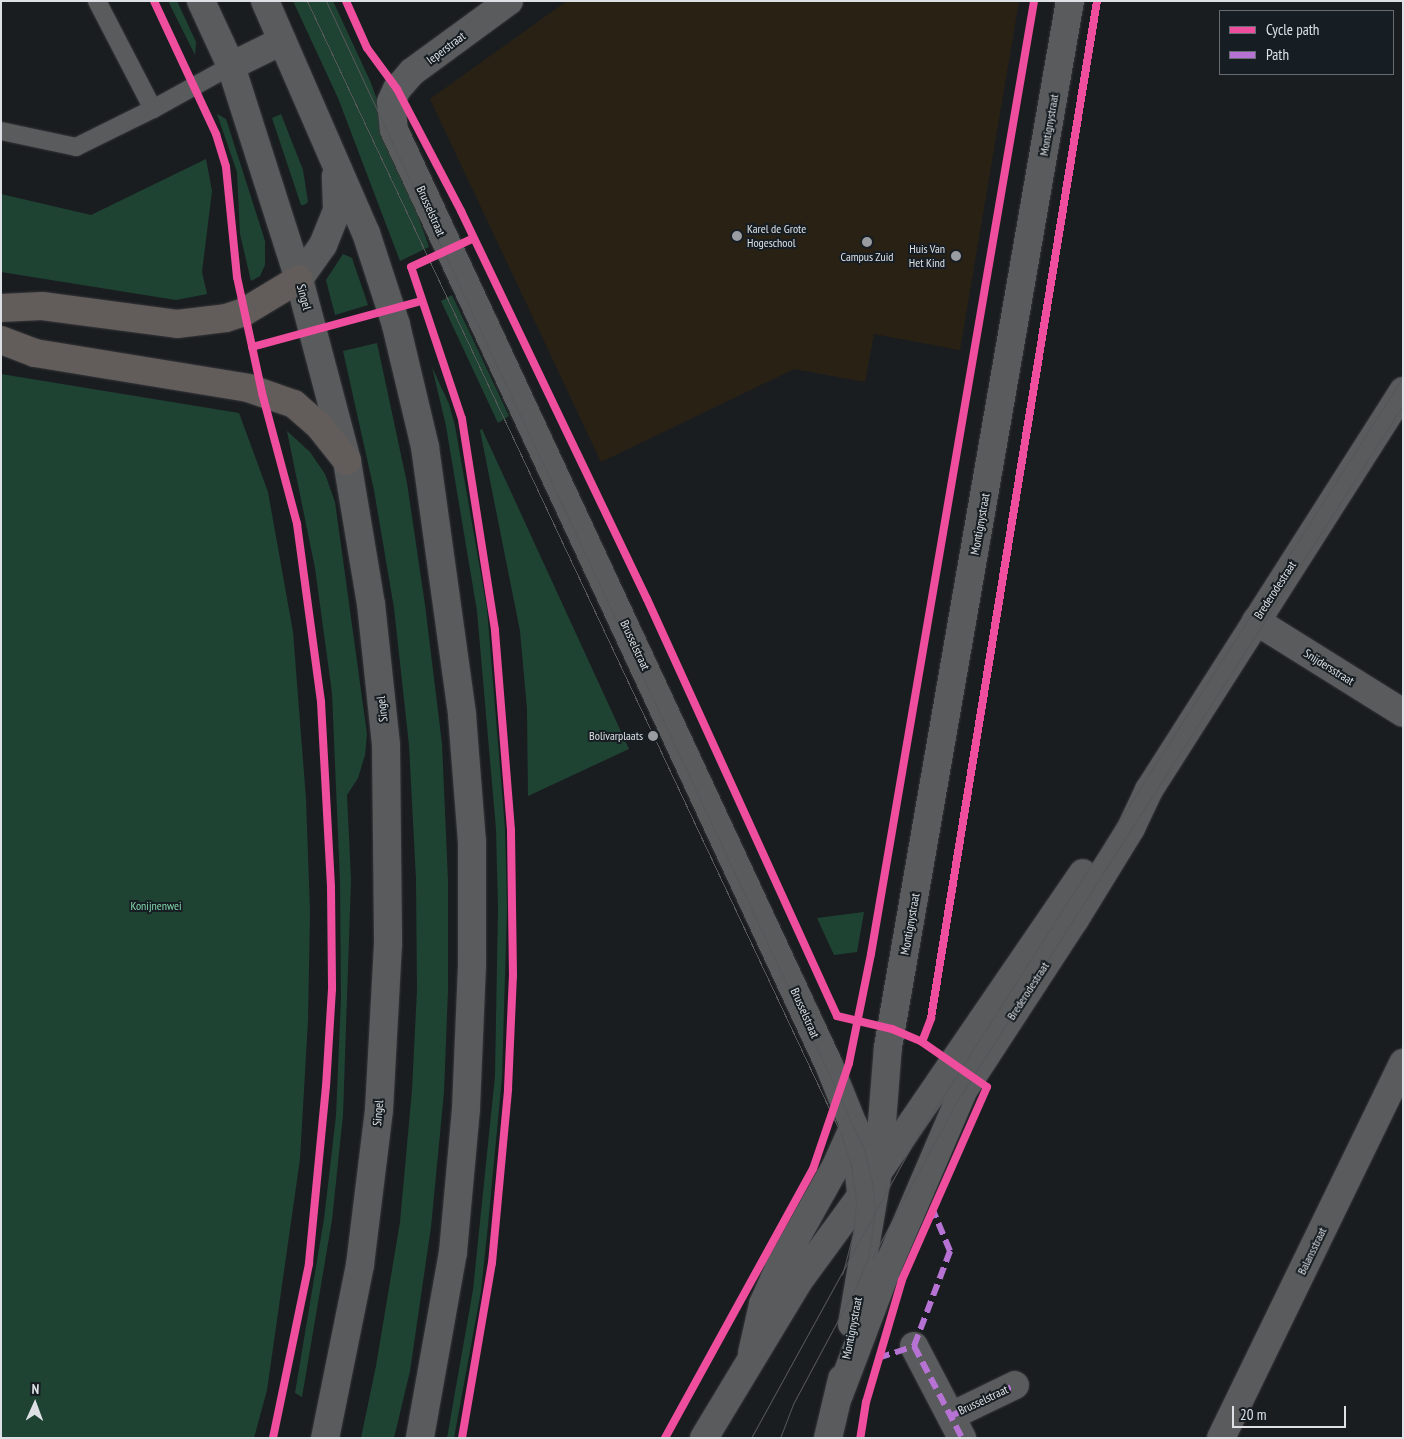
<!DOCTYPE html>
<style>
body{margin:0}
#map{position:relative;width:1404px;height:1439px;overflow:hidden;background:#1a1d20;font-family:"PT Sans Narrow",sans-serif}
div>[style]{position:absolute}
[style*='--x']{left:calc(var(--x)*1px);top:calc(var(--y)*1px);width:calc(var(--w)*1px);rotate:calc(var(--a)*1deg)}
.industrial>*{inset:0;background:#2a2115}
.green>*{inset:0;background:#1f4333}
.roads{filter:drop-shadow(0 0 1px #353639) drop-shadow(0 0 1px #353639)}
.lane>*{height:18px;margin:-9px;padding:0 9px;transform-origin:9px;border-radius:9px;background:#595b5d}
.street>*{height:28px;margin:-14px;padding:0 14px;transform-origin:14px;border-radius:14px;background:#595b5d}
.secondary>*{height:28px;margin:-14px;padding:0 14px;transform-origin:14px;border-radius:14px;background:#595b5d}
.highway>*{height:28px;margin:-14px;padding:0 14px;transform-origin:14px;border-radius:14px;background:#625c5a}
.tram>*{height:1px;margin:-0.5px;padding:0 0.5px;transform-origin:0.5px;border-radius:0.5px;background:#555759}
.quiet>*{height:6px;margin-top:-3px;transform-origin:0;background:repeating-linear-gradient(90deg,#b673d3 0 12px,transparent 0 18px)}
.cycleway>*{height:8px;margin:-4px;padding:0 4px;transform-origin:4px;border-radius:4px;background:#ef4d9e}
.dots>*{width:14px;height:14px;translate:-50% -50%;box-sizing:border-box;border:2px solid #171e23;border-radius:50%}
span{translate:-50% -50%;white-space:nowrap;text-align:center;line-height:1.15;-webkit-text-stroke:4px #171e23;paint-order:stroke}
.street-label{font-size:12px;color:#dde1e5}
.poi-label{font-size:12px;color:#dde1e5}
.left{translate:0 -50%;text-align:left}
.right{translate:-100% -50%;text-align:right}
.park-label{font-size:12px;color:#80d5ab}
.frame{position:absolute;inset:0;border:2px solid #dde1e5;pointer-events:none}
.legend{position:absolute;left:1219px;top:10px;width:175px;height:65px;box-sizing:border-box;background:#171e23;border:1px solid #666c71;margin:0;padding:6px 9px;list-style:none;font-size:15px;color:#dde1e5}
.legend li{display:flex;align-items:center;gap:10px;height:25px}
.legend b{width:25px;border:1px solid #666c71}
.north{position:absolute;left:10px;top:1379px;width:50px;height:50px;-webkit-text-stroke:4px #171e23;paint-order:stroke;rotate:2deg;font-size:14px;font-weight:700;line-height:20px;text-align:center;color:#dde1e5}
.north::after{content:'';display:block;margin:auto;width:18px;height:22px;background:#dde1e5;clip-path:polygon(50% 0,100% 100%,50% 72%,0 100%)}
.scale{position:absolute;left:1232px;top:1406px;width:114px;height:22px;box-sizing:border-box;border:2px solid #dde1e5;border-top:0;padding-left:6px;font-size:15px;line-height:18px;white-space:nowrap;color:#dde1e5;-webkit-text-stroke:4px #171e23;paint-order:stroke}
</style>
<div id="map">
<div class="industrial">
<div style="clip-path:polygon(567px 1px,1019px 1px,960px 350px,874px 334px,865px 382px,794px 369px,601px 462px,430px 99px)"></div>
</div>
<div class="green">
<div style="clip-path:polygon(168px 1px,177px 1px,196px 42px,195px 55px)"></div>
<div style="clip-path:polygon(293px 1px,333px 1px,371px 83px,429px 247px,400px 261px,338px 98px)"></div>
<div style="clip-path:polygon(217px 114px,226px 119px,265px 241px,265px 265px,260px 276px,251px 281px,240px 234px,237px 172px)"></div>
<div style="clip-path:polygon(281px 114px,303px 170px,308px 202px,304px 205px,301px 205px,272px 118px)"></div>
<div style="clip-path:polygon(206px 159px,212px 191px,202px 272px,207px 294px,176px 300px,1px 272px,1px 194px,91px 215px)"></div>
<div style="clip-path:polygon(343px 254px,352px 258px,368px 305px,335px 315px,326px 280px)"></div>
<div style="clip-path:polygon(452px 295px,509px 416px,498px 423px,441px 301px)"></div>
<div style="clip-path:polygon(377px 343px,407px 483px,425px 605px,442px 744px,448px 880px,448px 990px,444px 1092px,431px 1227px,410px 1371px,394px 1438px,361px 1438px,376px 1366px,400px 1222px,412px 1090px,417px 990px,416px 879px,409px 745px,394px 608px,374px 490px,343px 351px)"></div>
<div style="clip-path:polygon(432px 367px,449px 404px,455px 426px,487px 609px,505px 829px,507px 907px,502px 1077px,488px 1225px,481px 1291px,454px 1438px,447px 1438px,473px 1290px,495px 1076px,498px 908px,496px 829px,477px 611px,446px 426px)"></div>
<div style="clip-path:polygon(1px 374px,239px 413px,268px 492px,293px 632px,306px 799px,310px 912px,308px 1020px,300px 1159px,267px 1390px,254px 1438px,1px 1438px)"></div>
<div style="clip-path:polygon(482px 429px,629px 749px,528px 796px,527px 709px,520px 631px,480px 430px)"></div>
<div style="clip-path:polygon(287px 431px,310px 452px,325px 474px,335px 502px,367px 734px,365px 755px,358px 778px,347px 795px,351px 880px,343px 1115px,332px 1220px,302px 1397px,295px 1393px,324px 1219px,336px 1116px,341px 998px,340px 881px,332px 693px,315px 568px)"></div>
<div style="clip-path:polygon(864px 912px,857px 952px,834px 955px,817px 918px)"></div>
</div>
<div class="roads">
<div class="lane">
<div style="--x:97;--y:1;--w:122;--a:62.6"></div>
<div style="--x:153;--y:109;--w:89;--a:-28.9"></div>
<div style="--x:1;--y:131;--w:77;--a:12"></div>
<div style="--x:76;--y:147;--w:86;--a:-26.3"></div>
</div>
<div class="street">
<div style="--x:509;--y:1;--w:120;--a:143.8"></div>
<div style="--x:412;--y:72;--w:23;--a:131"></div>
<div style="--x:397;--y:89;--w:14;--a:115"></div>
<div style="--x:391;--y:102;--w:28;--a:84"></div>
<div style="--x:394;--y:130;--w:1031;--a:65.05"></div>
<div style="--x:829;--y:1065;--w:67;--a:68"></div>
<div style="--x:854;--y:1127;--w:84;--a:83.9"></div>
<div style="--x:231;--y:66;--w:57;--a:-26.1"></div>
<div style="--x:1256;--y:621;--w:173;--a:32"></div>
<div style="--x:878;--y:1173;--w:126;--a:-85.5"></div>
<div style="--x:888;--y:1047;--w:1062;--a:-80.13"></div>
<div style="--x:914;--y:1346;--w:104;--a:62.4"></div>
<div style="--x:752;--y:1353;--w:50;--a:-77.3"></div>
<div style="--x:763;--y:1304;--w:39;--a:-66"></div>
<div style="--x:779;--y:1268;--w:117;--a:-60.8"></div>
<div style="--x:836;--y:1166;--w:44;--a:-65.8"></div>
<div style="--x:951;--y:1416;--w:71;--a:-25.8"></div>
<div style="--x:1221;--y:1438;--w:417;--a:-64.1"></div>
</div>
<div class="secondary">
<div style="--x:201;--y:1;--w:72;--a:65.2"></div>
<div style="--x:231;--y:66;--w:224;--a:72.3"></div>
<div style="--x:299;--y:279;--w:188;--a:75.2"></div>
<div style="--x:347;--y:461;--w:145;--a:80.5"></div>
<div style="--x:371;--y:604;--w:142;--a:83.9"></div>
<div style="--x:386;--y:745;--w:199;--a:89.4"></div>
<div style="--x:388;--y:944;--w:166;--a:93.1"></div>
<div style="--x:379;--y:1110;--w:156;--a:97"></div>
<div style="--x:360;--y:1265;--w:177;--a:101.4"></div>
<div style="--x:265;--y:1;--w:253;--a:66.5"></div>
<div style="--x:366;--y:233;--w:97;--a:71.9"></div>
<div style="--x:396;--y:325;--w:125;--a:76.6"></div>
<div style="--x:425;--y:447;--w:271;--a:82.1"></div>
<div style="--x:462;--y:715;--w:127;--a:85.5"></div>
<div style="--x:472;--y:842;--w:123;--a:90"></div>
<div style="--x:472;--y:965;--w:144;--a:92.4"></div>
<div style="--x:466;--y:1109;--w:144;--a:95.2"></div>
<div style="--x:453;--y:1252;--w:189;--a:100.1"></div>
<div style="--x:299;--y:279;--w:42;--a:-54.8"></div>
<div style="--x:323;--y:245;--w:38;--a:-68"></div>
<div style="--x:337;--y:210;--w:34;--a:-92"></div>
<div style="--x:852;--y:1324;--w:149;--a:-80.3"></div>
<div style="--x:839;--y:1395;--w:138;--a:-69.2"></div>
<div style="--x:888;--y:1266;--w:190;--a:-66.8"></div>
<div style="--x:963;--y:1091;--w:203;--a:-56.9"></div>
<div style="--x:1074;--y:921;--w:109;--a:-58.5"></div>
<div style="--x:1131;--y:828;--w:42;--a:-64.7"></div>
<div style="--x:1149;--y:790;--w:473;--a:-57.5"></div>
<div style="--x:704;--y:1438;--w:182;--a:-58.9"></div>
<div style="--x:798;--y:1282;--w:125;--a:-53.8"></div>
<div style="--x:872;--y:1181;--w:373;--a:-55.6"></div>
<div style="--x:828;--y:1438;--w:61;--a:-76.7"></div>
</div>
<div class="highway">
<div style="--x:1;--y:308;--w:41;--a:-2.8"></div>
<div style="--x:42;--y:306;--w:136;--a:7.6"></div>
<div style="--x:177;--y:324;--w:49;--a:-7"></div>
<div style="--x:226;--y:318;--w:19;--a:-18"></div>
<div style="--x:244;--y:312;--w:64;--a:-31"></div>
<div style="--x:1;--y:340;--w:36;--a:21"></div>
<div style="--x:35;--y:353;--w:216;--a:9.3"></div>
<div style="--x:248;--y:388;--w:49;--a:19.2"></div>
<div style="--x:294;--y:404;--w:35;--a:41"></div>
<div style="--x:320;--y:427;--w:43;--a:51.5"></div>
</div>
</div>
<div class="tram">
<div style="--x:307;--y:1;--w:1253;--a:64.76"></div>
<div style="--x:841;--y:1134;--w:33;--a:72"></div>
<div style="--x:851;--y:1165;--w:37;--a:82"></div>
<div style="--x:856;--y:1202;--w:32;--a:95"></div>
<div style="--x:853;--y:1234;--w:42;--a:105"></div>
<div style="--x:326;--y:1;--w:1268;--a:64.89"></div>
<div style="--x:864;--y:1149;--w:33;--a:76"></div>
<div style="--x:872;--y:1181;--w:32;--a:85"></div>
<div style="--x:875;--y:1213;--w:45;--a:99"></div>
<div style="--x:868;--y:1257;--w:29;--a:112"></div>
<div style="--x:872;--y:1258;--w:179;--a:-61.6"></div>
<div style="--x:957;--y:1101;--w:827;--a:-57.35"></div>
<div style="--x:751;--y:1438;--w:334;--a:-61.2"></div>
<div style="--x:912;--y:1145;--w:912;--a:-57.41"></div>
<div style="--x:780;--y:1438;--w:36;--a:-69"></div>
<div style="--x:793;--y:1404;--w:142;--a:-61.8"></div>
</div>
<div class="quiet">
<div style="--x:914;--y:1346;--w:104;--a:62.4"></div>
<div style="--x:878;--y:1358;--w:38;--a:-18"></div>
<div style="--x:914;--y:1346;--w:102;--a:-69.2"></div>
<div style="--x:950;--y:1251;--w:47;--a:-112.7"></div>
<div style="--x:951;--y:1416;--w:71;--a:-25.8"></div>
</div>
<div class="cycleway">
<div style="--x:154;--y:1;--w:147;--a:65"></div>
<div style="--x:216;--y:134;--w:34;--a:73"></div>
<div style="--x:226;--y:167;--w:111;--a:84.3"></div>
<div style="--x:237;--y:277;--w:119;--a:77.8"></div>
<div style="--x:262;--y:393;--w:136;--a:75"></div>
<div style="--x:297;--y:524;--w:180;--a:82.3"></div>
<div style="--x:321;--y:702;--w:186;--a:86.9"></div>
<div style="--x:331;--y:888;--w:101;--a:89.4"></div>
<div style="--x:332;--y:989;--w:97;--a:93.5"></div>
<div style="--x:326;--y:1086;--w:179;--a:95.5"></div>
<div style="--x:309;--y:1264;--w:178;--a:101.7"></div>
<div style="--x:346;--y:1;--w:51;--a:65.9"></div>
<div style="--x:367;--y:48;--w:51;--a:53.8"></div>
<div style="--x:397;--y:89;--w:138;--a:62.3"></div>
<div style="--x:461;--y:211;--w:430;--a:64.4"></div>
<div style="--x:647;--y:599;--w:458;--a:65.5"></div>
<div style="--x:837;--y:1016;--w:57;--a:13.3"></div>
<div style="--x:892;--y:1029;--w:33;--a:23"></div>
<div style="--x:922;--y:1042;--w:79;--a:34.7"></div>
<div style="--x:987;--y:1087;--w:211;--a:113.8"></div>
<div style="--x:902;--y:1280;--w:127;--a:106.4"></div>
<div style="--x:866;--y:1402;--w:36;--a:99"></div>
<div style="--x:252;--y:347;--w:175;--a:-15.2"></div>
<div style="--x:922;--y:1042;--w:26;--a:-69"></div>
<div style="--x:931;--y:1018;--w:1030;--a:-80.73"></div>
<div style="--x:462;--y:1438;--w:178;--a:-80.3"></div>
<div style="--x:492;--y:1263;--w:175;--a:-84.7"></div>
<div style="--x:508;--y:1089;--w:113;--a:-87.5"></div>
<div style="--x:513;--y:976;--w:146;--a:-90.8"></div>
<div style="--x:511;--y:830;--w:201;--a:-94.6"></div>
<div style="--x:495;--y:630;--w:214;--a:-98.9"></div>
<div style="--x:462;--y:419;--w:160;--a:-108.5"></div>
<div style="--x:411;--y:267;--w:67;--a:-24.7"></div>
<div style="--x:665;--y:1438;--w:307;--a:-61.2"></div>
<div style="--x:813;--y:1169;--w:112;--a:-71.2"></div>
<div style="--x:849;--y:1063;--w:111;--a:-78.6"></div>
<div style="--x:871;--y:954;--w:967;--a:-80.29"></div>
</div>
<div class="dots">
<div style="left:737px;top:236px;background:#999ca0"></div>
<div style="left:867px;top:242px;background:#999ca0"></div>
<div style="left:956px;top:256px;background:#999ca0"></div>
<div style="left:653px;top:736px;background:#999ca0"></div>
</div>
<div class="street-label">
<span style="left:446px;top:48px;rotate:-37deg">Ieperstraat</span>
<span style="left:1049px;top:125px;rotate:-80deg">Montignystraat</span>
<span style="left:431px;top:211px;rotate:66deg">Brusselstraat</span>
<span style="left:304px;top:297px;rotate:75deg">Singel</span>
<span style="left:980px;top:524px;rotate:-80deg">Montignystraat</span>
<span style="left:1275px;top:590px;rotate:-57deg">Brederodestraat</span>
<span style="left:635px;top:645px;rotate:65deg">Brusselstraat</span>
<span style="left:1329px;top:667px;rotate:32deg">Snijdersstraat</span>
<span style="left:382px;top:709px;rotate:-96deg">Singel</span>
<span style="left:910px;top:924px;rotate:-80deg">Montignystraat</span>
<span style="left:1028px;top:991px;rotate:-57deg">Brederodestraat</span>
<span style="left:805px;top:1013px;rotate:66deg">Brusselstraat</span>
<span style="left:378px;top:1113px;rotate:-85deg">Singel</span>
<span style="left:1312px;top:1251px;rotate:-64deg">Balansstraat</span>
<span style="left:852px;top:1328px;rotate:-79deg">Montignystraat</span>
<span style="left:983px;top:1400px;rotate:-25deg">Brusselstraat</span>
</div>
<div class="poi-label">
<span class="left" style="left:747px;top:236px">Karel de Grote<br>Hogeschool</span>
<span class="right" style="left:945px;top:256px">Huis Van<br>Het Kind</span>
<span style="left:867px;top:257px">Campus Zuid</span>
<span class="right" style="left:643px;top:736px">Bolivarplaats</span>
</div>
<div class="park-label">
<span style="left:156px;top:906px">Konijnenwei</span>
</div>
<div class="frame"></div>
<ul class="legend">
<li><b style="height:6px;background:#ef4d9e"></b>Cycle path</li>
<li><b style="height:6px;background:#b673d3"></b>Path</li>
</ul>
<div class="north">N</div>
<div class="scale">20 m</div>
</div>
